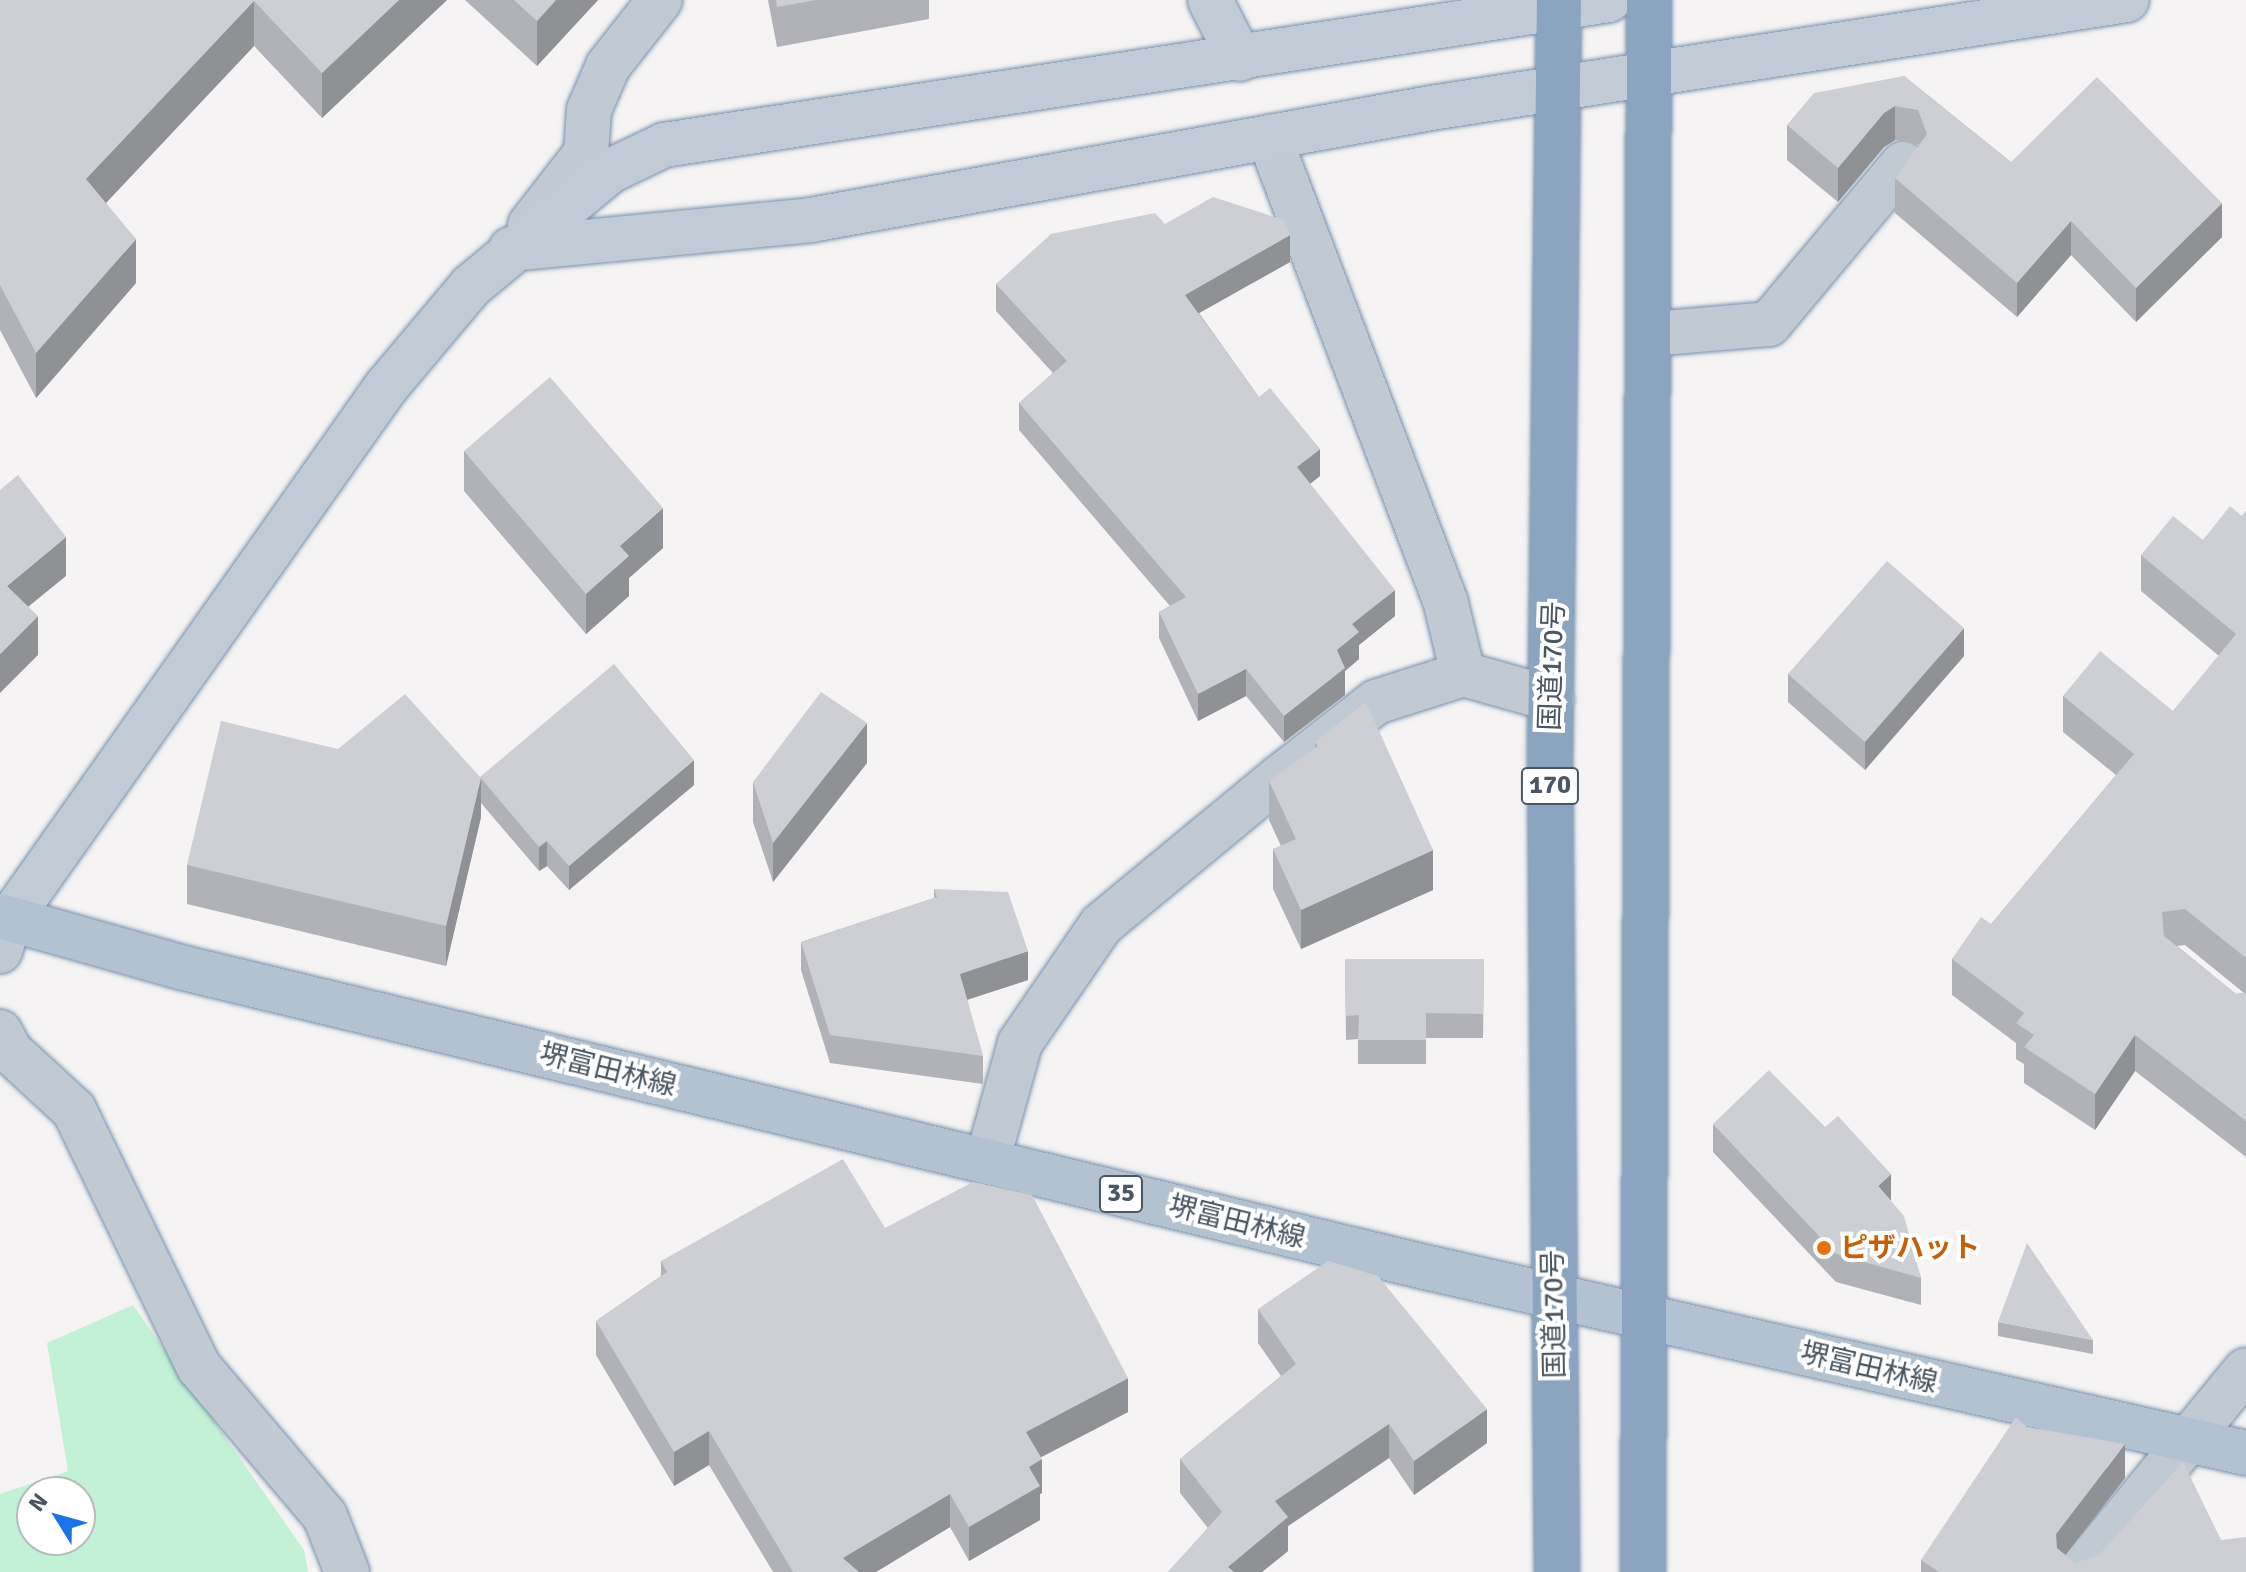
<!DOCTYPE html>
<meta charset="utf-8">
<style>
body{margin:0}
#map{position:relative;width:2246px;height:1572px;overflow:hidden;background:#f5f3f3;font-family:Signika,"Noto Sans JP",sans-serif}
div>[style]{position:absolute}
[style*='--x']{left:calc(var(--x)*1px);top:calc(var(--y)*1px);width:calc(var(--w)*1px);rotate:calc(var(--a)*1deg)}
.green>*{inset:0;background:#c3f1d5}
.roads{filter:drop-shadow(0 0 2px #7690ad) drop-shadow(0 0 2px #7690ad)}
.street>*{height:44px;margin:-22px;padding:0 22px;transform-origin:22px;border-radius:22px;background:#c1cad2}
.secondary>*{height:44px;margin:-22px;padding:0 22px;transform-origin:22px;border-radius:22px;background:#c1cbd6}
.primary>*{height:44px;margin:-22px;padding:0 22px;transform-origin:22px;border-radius:22px;background:#b3c2d1}
.highway>*{height:44px;margin:-22px;padding:0 22px;transform-origin:22px;border-radius:22px;background:#8ba5c1}
.wall>*{inset:0;background:#b0b2b7}
.shaded-wall>*{inset:0;background:#909195}
.building>*{inset:0;background:#cdcfd5}
.dots>*{width:22px;height:22px;translate:-50% -50%;box-sizing:border-box;border:4px solid #fff;border-radius:50%}
span{translate:-50% -50%;white-space:nowrap;text-align:center;line-height:1.15;-webkit-text-stroke:8px #fff;paint-order:stroke}
.shield-label span{padding:2px 6px;background:#fff;border:2px solid;border-radius:6px;-webkit-text-stroke-width:0}
.shield-label{font-size:26px;color:#4a5661;font-weight:700}
.street-label{font-size:28px;color:#4a5661}
.food-label{font-size:28px;color:#c56008;font-weight:700}
.left{translate:0 -50%;text-align:left}
.north{position:absolute;left:16px;top:1476px;width:80px;height:80px;box-sizing:border-box;background:#fff;border:2px solid #b7bbc0;border-radius:50%;rotate:307deg;font-size:22px;font-weight:700;line-height:32px;text-align:center;color:#4a5661}
.north::after{content:'';display:block;margin:auto;width:28px;height:36px;background:#1a73e8;clip-path:polygon(50% 0,100% 100%,50% 72%,0 100%)}
</style>
<div id="map">
<div class="green">
<div style="clip-path:polygon(evenodd,133px 1305px,304px 1550px,308px 1572px,0 1572px,0 1494px,68px 1471px,47px 1343px,133px 1305px,32px 1492px,80px 1492px,80px 1540px,32px 1540px,32px 1492px)"></div>
</div>
<div class="roads">
<div class="street">
<div style="--x:1269;--y:137;--w:499;--a:69.2"></div>
<div style="--x:1446;--y:604;--w:72;--a:76.3"></div>
<div style="--x:530;--y:225;--w:91;--a:-52.1"></div>
<div style="--x:586;--y:153;--w:43;--a:-86"></div>
<div style="--x:589;--y:110;--w:48;--a:-66.6"></div>
<div style="--x:608;--y:66;--w:84;--a:-51.8"></div>
<div style="--x:1652;--y:334;--w:117;--a:-4.9"></div>
<div style="--x:1769;--y:324;--w:209;--a:-50.1"></div>
<div style="--x:0;--y:951;--w:34;--a:-73"></div>
<div style="--x:0;--y:1032;--w:21;--a:62"></div>
<div style="--x:10;--y:1051;--w:87;--a:42.7"></div>
<div style="--x:74;--y:1110;--w:286;--a:64.1"></div>
<div style="--x:199;--y:1367;--w:195;--a:49.8"></div>
<div style="--x:325;--y:1516;--w:60;--a:68.6"></div>
<div style="--x:987;--y:1162;--w:123;--a:-74.5"></div>
<div style="--x:1020;--y:1043;--w:143;--a:-55.5"></div>
<div style="--x:1101;--y:925;--w:232;--a:-39.6"></div>
<div style="--x:1280;--y:777;--w:122;--a:-38"></div>
<div style="--x:1376;--y:702;--w:91;--a:-17.8"></div>
<div style="--x:1463;--y:674;--w:92;--a:15.7"></div>
<div style="--x:2080;--y:1572;--w:261;--a:-50.6"></div>
</div>
<div class="secondary">
<div style="--x:1210;--y:0;--w:66;--a:63"></div>
<div style="--x:511;--y:249;--w:301;--a:-5.5"></div>
<div style="--x:811;--y:220;--w:630;--a:-10.24"></div>
<div style="--x:1431;--y:108;--w:704;--a:-8.82"></div>
<div style="--x:10;--y:919;--w:651;--a:-54.75"></div>
<div style="--x:386;--y:387;--w:132;--a:-49.9"></div>
<div style="--x:471;--y:286;--w:180;--a:-39.6"></div>
<div style="--x:610;--y:171;--w:60;--a:-25.7"></div>
<div style="--x:664;--y:145;--w:956;--a:-8.72"></div>
</div>
<div class="primary">
<div style="--x:0;--y:916;--w:191;--a:15.8"></div>
<div style="--x:184;--y:968;--w:1277;--a:13.55"></div>
<div style="--x:1425;--y:1267;--w:842;--a:12.77"></div>
</div>
<div class="highway">
<div style="--x:1557;--y:1572;--w:818;--a:-90.49"></div>
<div style="--x:1550;--y:754;--w:754;--a:-89.32"></div>
<div style="--x:1643;--y:1572;--w:1572;--a:-89.78"></div>
</div>
</div>
<div class="wall">
<div style="clip-path:polygon(0 0,447px 0,322px 118px,254px 46px,106px 203px,136px 283px,36px 398px,0 330px)"></div>
<div style="clip-path:polygon(465px 0,598px 0,537px 66px)"></div>
<div style="clip-path:polygon(768px 0,929px 0,929px 19px,777px 47px)"></div>
<div style="clip-path:polygon(1904px 76px,2011px 162px,2222px 237px,2136px 322px,2071px 255px,2017px 317px,1895px 213px,1895px 178px,1919px 146px,1918px 144px,1895px 140px,1884px 147px,1838px 202px,1787px 160px,1787px 125px)"></div>
<div style="clip-path:polygon(1165px 224px,1290px 262px,1199px 313px,1259px 397px,1320px 476px,1310px 484px,1395px 616px,1359px 645px,1359px 659px,1345px 671px,1345px 695px,1284px 742px,1246px 696px,1198px 721px,1159px 638px,1159px 612px,1170px 606px,1019px 430px,1019px 403px,1053px 373px,996px 311px,996px 284px)"></div>
<div style="clip-path:polygon(464px 451px,663px 548px,629px 578px,629px 596px,586px 634px,464px 491px)"></div>
<div style="clip-path:polygon(evenodd,2246px 511px,2246px 1157px,2135px 1071px,2095px 1130px,2024px 1083px,2024px 1064px,2016px 1059px,2016px 1043px,1952px 995px,1952px 959px,1991px 924px,2116px 775px,2063px 732px,2063px 696px,2173px 711px,2219px 656px,2141px 591px,2141px 555px,2203px 540px,2242px 516px,2246px 511px,2185px 945px,2244px 993px,2236px 994px,2177px 946px,2185px 945px)"></div>
<div style="clip-path:polygon(1964px 656px,1865px 770px,1788px 702px,1788px 674px)"></div>
<div style="clip-path:polygon(1315px 742px,1433px 890px,1301px 949px,1273px 889px,1273px 849px,1281px 846px,1269px 820px,1269px 781px,1315px 749px)"></div>
<div style="clip-path:polygon(338px 749px,480px 777px,694px 785px,569px 890px,547px 866px,539px 871px,481px 803px,481px 817px,446px 966px,187px 904px,187px 865px)"></div>
<div style="clip-path:polygon(867px 763px,773px 882px,753px 822px,753px 782px)"></div>
<div style="clip-path:polygon(934px 889px,1028px 980px,967px 1000px,983px 1056px,983px 1084px,830px 1063px,801px 970px,801px 942px,934px 898px)"></div>
<div style="clip-path:polygon(1345px 959px,1484px 959px,1483px 1038px,1426px 1038px,1426px 1064px,1358px 1064px,1358px 1039px,1346px 1040px)"></div>
<div style="clip-path:polygon(1713px 1124px,1891px 1201px,1921px 1278px,1921px 1305px,1836px 1282px,1713px 1152px)"></div>
<div style="clip-path:polygon(885px 1228px,1128px 1412px,1041px 1457px,1042px 1493px,1040px 1494px,1040px 1520px,969px 1561px,950px 1527px,876px 1572px,773px 1572px,709px 1465px,674px 1486px,596px 1355px,596px 1321px,661px 1276px,661px 1261px)"></div>
<div style="clip-path:polygon(1258px 1309px,1487px 1443px,1414px 1495px,1389px 1458px,1288px 1526px,1288px 1551px,1262px 1572px,1168px 1572px,1208px 1528px,1180px 1493px,1180px 1459px,1281px 1376px,1258px 1343px)"></div>
<div style="clip-path:polygon(1998px 1322px,2093px 1340px,2093px 1354px,1998px 1336px)"></div>
<div style="clip-path:polygon(2027px 1427px,2125px 1478px,2065px 1555px,2075px 1563px,2221px 1540px,2246px 1572px,1921px 1572px,1921px 1560px)"></div>
</div>
<div class="shaded-wall">
<div style="clip-path:polygon(399px 0,447px 0,322px 118px,322px 73px)"></div>
<div style="clip-path:polygon(556px 0,598px 0,537px 66px,537px 21px)"></div>
<div style="clip-path:polygon(254px 1px,254px 46px,86px 224px,86px 179px)"></div>
<div style="clip-path:polygon(1895px 106px,1895px 140px,1884px 147px,1838px 202px,1838px 168px,1884px 113px)"></div>
<div style="clip-path:polygon(2222px 203px,2222px 237px,2136px 322px,2136px 288px)"></div>
<div style="clip-path:polygon(2071px 221px,2071px 255px,2017px 317px,2017px 283px)"></div>
<div style="clip-path:polygon(1290px 235px,1290px 262px,1185px 321px,1185px 295px)"></div>
<div style="clip-path:polygon(136px 239px,136px 283px,36px 398px,36px 353px)"></div>
<div style="clip-path:polygon(1320px 449px,1320px 476px,1297px 494px,1297px 467px)"></div>
<div style="clip-path:polygon(663px 508px,663px 548px,629px 578px,629px 596px,586px 634px,586px 594px,620px 546px)"></div>
<div style="clip-path:polygon(66px 537px,66px 576px,7px 624px,7px 586px)"></div>
<div style="clip-path:polygon(1395px 590px,1395px 616px,1359px 645px,1359px 659px,1345px 671px,1345px 695px,1284px 742px,1284px 716px,1337px 650px,1352px 624px)"></div>
<div style="clip-path:polygon(38px 616px,38px 655px,0 693px,0 654px)"></div>
<div style="clip-path:polygon(1964px 628px,1964px 656px,1865px 770px,1865px 742px)"></div>
<div style="clip-path:polygon(1246px 669px,1246px 696px,1198px 721px,1198px 694px)"></div>
<div style="clip-path:polygon(867px 723px,867px 763px,773px 882px,773px 843px)"></div>
<div style="clip-path:polygon(694px 760px,694px 785px,569px 890px,569px 866px)"></div>
<div style="clip-path:polygon(481px 778px,481px 817px,446px 966px,446px 926px)"></div>
<div style="clip-path:polygon(547px 841px,547px 866px,539px 871px,539px 847px)"></div>
<div style="clip-path:polygon(1433px 850px,1433px 890px,1301px 949px,1301px 910px)"></div>
<div style="clip-path:polygon(1028px 951px,1028px 980px,960px 1002px,960px 974px)"></div>
<div style="clip-path:polygon(2135px 1035px,2135px 1071px,2095px 1130px,2095px 1094px)"></div>
<div style="clip-path:polygon(1891px 1174px,1891px 1201px,1878px 1186px)"></div>
<div style="clip-path:polygon(1128px 1378px,1128px 1412px,1026px 1465px,1026px 1432px)"></div>
<div style="clip-path:polygon(1487px 1409px,1487px 1443px,1414px 1495px,1414px 1461px)"></div>
<div style="clip-path:polygon(1389px 1424px,1389px 1458px,1288px 1526px,1288px 1551px,1262px 1572px,1228px 1572px,1228px 1567px,1275px 1501px)"></div>
<div style="clip-path:polygon(709px 1431px,709px 1465px,674px 1486px,674px 1452px)"></div>
<div style="clip-path:polygon(2125px 1444px,2125px 1478px,2056px 1567px,2056px 1534px)"></div>
<div style="clip-path:polygon(1042px 1459px,1042px 1493px,1040px 1494px,1040px 1520px,969px 1561px,969px 1527px,1029px 1467px)"></div>
<div style="clip-path:polygon(950px 1494px,950px 1527px,876px 1572px,843px 1572px,843px 1558px)"></div>
</div>
<div class="building">
<div style="clip-path:polygon(0 0,399px 0,322px 73px,254px 1px,86px 179px,136px 239px,36px 353px,0 285px)"></div>
<div style="clip-path:polygon(514px 0,556px 0,537px 21px)"></div>
<div style="clip-path:polygon(776px 0,816px 0,777px 7px)"></div>
<div style="clip-path:polygon(1904px 76px,2011px 162px,2097px 77px,2222px 203px,2136px 288px,2071px 221px,2017px 283px,1895px 178px,1927px 134px,1918px 110px,1895px 106px,1884px 113px,1838px 168px,1787px 125px,1814px 93px)"></div>
<div style="clip-path:polygon(1213px 197px,1284px 220px,1290px 235px,1185px 295px,1259px 397px,1270px 388px,1320px 449px,1297px 467px,1395px 590px,1352px 624px,1359px 632px,1337px 650px,1345px 668px,1284px 716px,1246px 669px,1198px 694px,1159px 612px,1186px 597px,1019px 403px,1067px 361px,996px 284px,1051px 234px,1155px 213px,1165px 224px)"></div>
<div style="clip-path:polygon(550px 377px,663px 508px,620px 546px,629px 556px,586px 594px,464px 451px)"></div>
<div style="clip-path:polygon(18px 475px,66px 537px,7px 586px,38px 616px,0 654px,0 490px)"></div>
<div style="clip-path:polygon(2230px 506px,2242px 516px,2246px 511px,2246px 958px,2185px 909px,2162px 912px,2164px 936px,2236px 994px,2246px 993px,2246px 1121px,2135px 1035px,2095px 1094px,2024px 1047px,2034px 1035px,2016px 1023px,2024px 1013px,1952px 959px,1981px 917px,1991px 924px,2134px 754px,2063px 696px,2100px 651px,2173px 711px,2236px 634px,2141px 555px,2173px 516px,2203px 540px)"></div>
<div style="clip-path:polygon(1887px 561px,1964px 628px,1865px 742px,1788px 674px)"></div>
<div style="clip-path:polygon(614px 664px,694px 760px,569px 866px,547px 841px,539px 847px,480px 777px)"></div>
<div style="clip-path:polygon(821px 692px,867px 723px,773px 843px,753px 782px)"></div>
<div style="clip-path:polygon(405px 694px,481px 778px,446px 926px,187px 865px,221px 721px,338px 749px)"></div>
<div style="clip-path:polygon(1366px 702px,1433px 850px,1301px 910px,1273px 849px,1296px 839px,1269px 781px,1318px 746px,1315px 742px)"></div>
<div style="clip-path:polygon(934px 889px,1008px 892px,1028px 951px,960px 974px,983px 1056px,830px 1035px,801px 942px,937px 897px)"></div>
<div style="clip-path:polygon(1345px 959px,1484px 959px,1483px 1014px,1426px 1013px,1426px 1040px,1358px 1040px,1359px 1015px,1346px 1016px)"></div>
<div style="clip-path:polygon(1769px 1070px,1825px 1127px,1838px 1116px,1891px 1174px,1878px 1186px,1904px 1216px,1921px 1278px,1836px 1254px,1713px 1124px)"></div>
<div style="clip-path:polygon(843px 1159px,885px 1228px,973px 1182px,1032px 1195px,1128px 1378px,1026px 1432px,1042px 1459px,1029px 1467px,1040px 1486px,969px 1527px,950px 1494px,843px 1558px,859px 1572px,793px 1572px,709px 1431px,674px 1452px,596px 1321px,667px 1272px,661px 1261px)"></div>
<div style="clip-path:polygon(2027px 1243px,2093px 1340px,1998px 1322px)"></div>
<div style="clip-path:polygon(1328px 1261px,1378px 1276px,1487px 1409px,1414px 1461px,1389px 1424px,1275px 1501px,1288px 1517px,1228px 1567px,1234px 1572px,1168px 1572px,1222px 1512px,1180px 1459px,1296px 1364px,1258px 1309px)"></div>
<div style="clip-path:polygon(2016px 1417px,2027px 1427px,2125px 1444px,2056px 1534px,2057px 1548px,2075px 1563px,2099px 1555px,2183px 1462px,2221px 1540px,2246px 1537px,2246px 1572px,1939px 1572px,1921px 1560px)"></div>
</div>
<div class="dots">
<div style="left:1824px;top:1248px;background:#e8710a"></div>
</div>
<div class="shield-label">
<span style="left:1550px;top:786px">170</span>
<span style="left:1121px;top:1194px">35</span>
</div>
<div class="street-label">
<span style="left:1552px;top:666px;rotate:-88deg">国道170号</span>
<span style="left:608px;top:1070px;rotate:14deg">堺富田林線</span>
<span style="left:1237px;top:1222px;rotate:14deg">堺富田林線</span>
<span style="left:1554px;top:1314px;rotate:-91deg">国道170号</span>
<span style="left:1869px;top:1368px;rotate:13deg">堺富田林線</span>
</div>
<div class="food-label">
<span class="left" style="left:1840px;top:1248px">ピザハット</span>
</div>
<div class="north">N</div>
</div>
